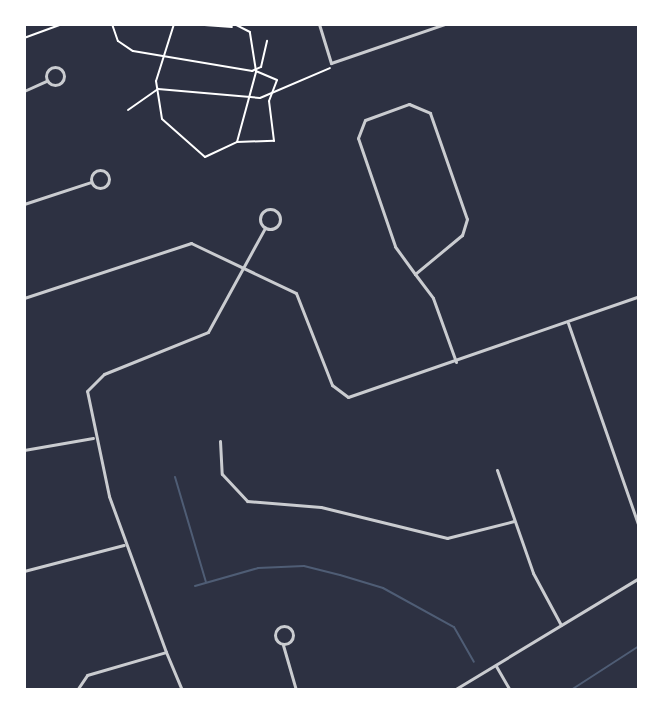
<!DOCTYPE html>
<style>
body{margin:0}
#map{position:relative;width:663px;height:714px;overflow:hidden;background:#2d3142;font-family:Arial,sans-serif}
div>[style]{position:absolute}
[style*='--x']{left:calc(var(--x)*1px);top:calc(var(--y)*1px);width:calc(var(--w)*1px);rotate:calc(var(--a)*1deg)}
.stream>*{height:2px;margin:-1px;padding:0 1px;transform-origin:1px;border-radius:1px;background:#4f5d75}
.path>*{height:2px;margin:-1px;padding:0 1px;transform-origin:1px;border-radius:1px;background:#fff}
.minor>*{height:3px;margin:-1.5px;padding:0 1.5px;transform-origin:1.5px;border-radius:1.5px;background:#caccd0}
.minor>.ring{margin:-1.5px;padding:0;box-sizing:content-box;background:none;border:3px solid #caccd0;border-radius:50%}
span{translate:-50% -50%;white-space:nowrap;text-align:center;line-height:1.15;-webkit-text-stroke:6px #fff;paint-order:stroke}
.frame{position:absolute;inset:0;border:26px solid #fff;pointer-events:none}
</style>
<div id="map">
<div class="stream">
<div style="--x:175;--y:477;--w:109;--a:73.6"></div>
<div style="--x:195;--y:586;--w:66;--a:-15.9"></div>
<div style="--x:258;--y:568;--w:46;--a:-2.5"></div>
<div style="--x:304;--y:566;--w:37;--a:14"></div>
<div style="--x:340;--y:575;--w:45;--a:16.8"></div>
<div style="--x:383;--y:588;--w:81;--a:28.8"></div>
<div style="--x:454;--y:627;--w:40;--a:60.3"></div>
<div style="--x:571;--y:690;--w:81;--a:-32.9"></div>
</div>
<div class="path">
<div style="--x:112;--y:24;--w:18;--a:71"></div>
<div style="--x:118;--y:41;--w:18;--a:34"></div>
<div style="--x:133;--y:51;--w:121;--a:9.5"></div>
<div style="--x:252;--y:71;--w:10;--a:-24"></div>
<div style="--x:261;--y:67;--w:27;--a:-77"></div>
<div style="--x:174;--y:24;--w:60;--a:107.5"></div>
<div style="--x:156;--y:81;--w:38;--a:81"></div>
<div style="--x:162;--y:119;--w:57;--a:41.5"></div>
<div style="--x:205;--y:157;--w:35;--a:-25"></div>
<div style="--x:237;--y:142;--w:37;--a:-2"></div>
<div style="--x:274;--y:141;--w:40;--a:-97.1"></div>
<div style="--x:269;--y:101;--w:22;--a:-69"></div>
<div style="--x:277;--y:80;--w:23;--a:-157"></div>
<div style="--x:256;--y:71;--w:39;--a:-99"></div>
<div style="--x:250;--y:32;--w:18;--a:-153"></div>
<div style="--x:191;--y:24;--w:41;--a:4.2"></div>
<div style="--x:24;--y:38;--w:40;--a:-20.2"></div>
<div style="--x:128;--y:110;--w:37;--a:-35"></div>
<div style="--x:158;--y:89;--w:102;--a:5"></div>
<div style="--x:260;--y:98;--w:76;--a:-23.2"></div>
<div style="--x:237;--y:142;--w:73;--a:-74.8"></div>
</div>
<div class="minor">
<div style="--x:319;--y:24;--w:41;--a:72.9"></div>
<div style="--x:331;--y:63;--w:120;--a:-18.9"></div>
<div class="ring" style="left:46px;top:67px;width:15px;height:15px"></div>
<div style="--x:24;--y:91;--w:24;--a:-24"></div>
<div style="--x:409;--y:104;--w:23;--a:23"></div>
<div style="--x:430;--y:113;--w:112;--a:70.8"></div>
<div style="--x:467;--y:219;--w:17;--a:107"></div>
<div style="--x:462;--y:235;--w:61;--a:140.3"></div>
<div style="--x:415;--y:274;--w:34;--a:-126"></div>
<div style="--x:395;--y:246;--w:114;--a:-108.9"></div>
<div style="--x:358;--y:138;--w:19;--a:-69"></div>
<div style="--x:365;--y:120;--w:47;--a:-20"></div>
<div class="ring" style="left:91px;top:170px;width:15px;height:15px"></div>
<div style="--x:24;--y:204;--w:71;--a:-18.2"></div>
<div class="ring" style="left:260px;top:209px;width:17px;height:17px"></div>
<div style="--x:415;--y:274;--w:30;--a:53"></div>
<div style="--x:433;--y:298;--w:68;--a:70.2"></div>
<div style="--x:24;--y:298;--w:176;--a:-18.2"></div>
<div style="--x:191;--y:243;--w:116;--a:25.5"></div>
<div style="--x:296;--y:293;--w:99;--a:68.6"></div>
<div style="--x:332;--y:385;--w:20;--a:37"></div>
<div style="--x:348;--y:397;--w:308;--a:-19.1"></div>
<div style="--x:568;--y:323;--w:216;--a:70.8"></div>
<div style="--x:220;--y:441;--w:33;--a:87"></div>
<div style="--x:222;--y:474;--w:37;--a:47"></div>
<div style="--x:247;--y:501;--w:74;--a:4.6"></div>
<div style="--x:321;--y:507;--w:130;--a:13.8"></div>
<div style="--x:447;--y:538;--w:69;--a:-14.2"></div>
<div style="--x:24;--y:450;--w:70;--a:-9.9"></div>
<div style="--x:497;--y:470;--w:109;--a:70.7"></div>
<div style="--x:533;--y:573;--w:59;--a:61.7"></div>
<div style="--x:24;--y:571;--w:103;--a:-14.6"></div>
<div class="ring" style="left:275px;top:626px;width:15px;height:15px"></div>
<div style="--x:283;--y:645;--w:47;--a:73.9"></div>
<div style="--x:166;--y:652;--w:166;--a:-110.1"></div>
<div style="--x:109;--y:496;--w:107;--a:-101.8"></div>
<div style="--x:87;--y:391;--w:24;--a:-45"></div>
<div style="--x:104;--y:374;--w:112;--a:-22"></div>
<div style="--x:208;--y:332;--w:119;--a:-61.3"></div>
<div style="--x:496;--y:666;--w:28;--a:60"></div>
<div style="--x:77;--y:690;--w:18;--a:-56"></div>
<div style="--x:87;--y:675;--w:82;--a:-16.2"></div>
<div style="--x:166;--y:652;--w:41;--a:67.2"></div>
<div style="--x:454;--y:690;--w:216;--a:-31.2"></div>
</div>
<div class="frame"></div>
</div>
